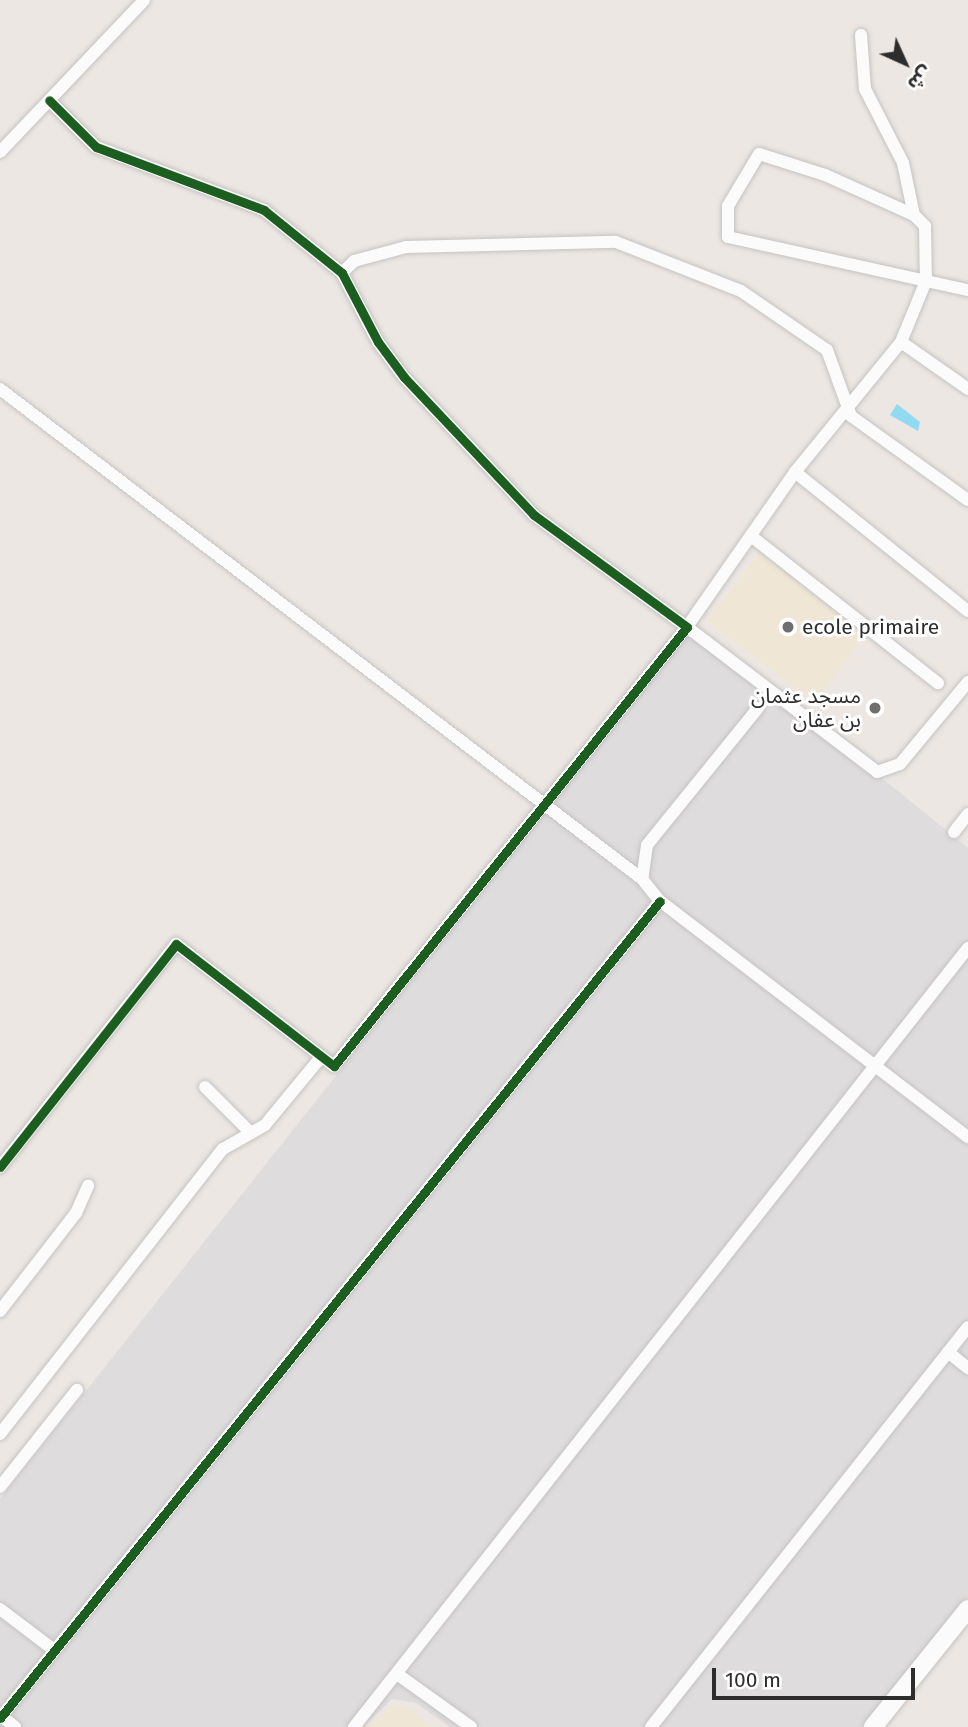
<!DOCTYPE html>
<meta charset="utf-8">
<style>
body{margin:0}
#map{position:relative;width:968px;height:1727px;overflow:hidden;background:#ece7e2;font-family:"Fira Sans","Noto Sans Arabic",sans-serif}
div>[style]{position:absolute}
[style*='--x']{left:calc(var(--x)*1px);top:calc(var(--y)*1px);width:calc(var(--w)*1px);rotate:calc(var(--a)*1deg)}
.industrial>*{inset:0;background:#dfdcde}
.education>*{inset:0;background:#efe6d6}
.water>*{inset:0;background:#92daf1}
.roads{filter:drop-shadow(0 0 2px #c5c3c3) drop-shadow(0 0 2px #c5c3c3)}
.minor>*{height:12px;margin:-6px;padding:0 6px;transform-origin:6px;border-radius:6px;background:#fcfbfb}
.secondary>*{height:18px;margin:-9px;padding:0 9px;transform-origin:9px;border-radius:9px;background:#fcfbfb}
.cycleway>*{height:9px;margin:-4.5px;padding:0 4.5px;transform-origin:4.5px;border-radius:4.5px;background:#1b5e20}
.dots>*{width:19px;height:19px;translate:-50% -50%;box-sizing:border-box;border:4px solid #fff;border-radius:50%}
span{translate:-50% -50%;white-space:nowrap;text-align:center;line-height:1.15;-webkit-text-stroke:6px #fff;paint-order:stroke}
.poi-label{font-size:21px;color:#2d2d2d}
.left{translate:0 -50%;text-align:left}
.right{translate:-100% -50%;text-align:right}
.north{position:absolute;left:870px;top:28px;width:70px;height:70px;-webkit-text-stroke:5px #fff;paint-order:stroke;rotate:135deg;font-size:19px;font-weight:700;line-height:28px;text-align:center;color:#2d2d2d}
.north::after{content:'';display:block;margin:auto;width:24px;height:32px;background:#2d2d2d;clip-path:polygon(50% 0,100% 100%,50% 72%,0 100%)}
.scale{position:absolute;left:712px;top:1668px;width:203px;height:32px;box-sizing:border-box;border:4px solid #2d2d2d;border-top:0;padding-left:9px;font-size:21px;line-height:24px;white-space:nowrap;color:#2d2d2d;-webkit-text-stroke:5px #fff;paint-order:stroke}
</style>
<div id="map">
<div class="industrial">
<div style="clip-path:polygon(694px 625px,968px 848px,968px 1596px,861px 1727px,450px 1727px,416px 1703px,392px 1699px,363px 1727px,0 1727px,0 1499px)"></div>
</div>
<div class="education">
<div style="clip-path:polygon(764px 546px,869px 632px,815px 702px,707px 621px)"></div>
<div style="clip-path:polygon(392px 1706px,410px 1708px,433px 1727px,365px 1727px)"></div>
</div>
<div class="water">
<div style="clip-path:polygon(897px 404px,920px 422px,918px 431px,890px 415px)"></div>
</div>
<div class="roads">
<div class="minor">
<div style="--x:861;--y:35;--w:54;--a:85.8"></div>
<div style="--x:865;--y:89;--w:83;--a:62.8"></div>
<div style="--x:903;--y:163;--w:53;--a:78.1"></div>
<div style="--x:914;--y:215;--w:98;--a:-155.8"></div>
<div style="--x:825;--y:175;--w:69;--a:-162.3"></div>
<div style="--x:759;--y:154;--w:61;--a:120.8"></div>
<div style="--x:728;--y:206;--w:31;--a:90"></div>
<div style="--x:728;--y:237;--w:246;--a:12.5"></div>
<div style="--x:0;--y:152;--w:209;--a:-46.5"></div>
<div style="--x:914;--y:215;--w:16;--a:45"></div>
<div style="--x:925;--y:226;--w:55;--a:89"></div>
<div style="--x:926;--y:281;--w:66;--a:112.3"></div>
<div style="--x:901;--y:342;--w:168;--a:129.2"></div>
<div style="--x:795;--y:472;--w:189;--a:124.9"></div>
<div style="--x:687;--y:627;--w:239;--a:37.3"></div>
<div style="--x:877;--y:772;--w:24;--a:-19"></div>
<div style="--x:900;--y:764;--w:107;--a:-50.3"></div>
<div style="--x:342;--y:273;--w:17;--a:-45"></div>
<div style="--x:354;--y:261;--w:54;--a:-15.1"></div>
<div style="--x:406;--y:247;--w:210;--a:-1.4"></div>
<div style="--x:616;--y:242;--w:134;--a:21.4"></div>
<div style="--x:741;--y:291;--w:104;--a:34.5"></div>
<div style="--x:827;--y:350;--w:70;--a:70"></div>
<div style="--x:851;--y:416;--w:144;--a:35.7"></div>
<div style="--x:901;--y:342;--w:82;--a:35"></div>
<div style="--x:0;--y:389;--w:808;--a:37.35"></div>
<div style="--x:795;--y:472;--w:222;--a:38.8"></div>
<div style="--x:751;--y:536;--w:238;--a:38.2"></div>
<div style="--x:758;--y:708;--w:176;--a:129"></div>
<div style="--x:647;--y:845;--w:34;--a:98"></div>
<div style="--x:642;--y:879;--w:28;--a:51"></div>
<div style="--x:660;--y:901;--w:388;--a:37.5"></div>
<div style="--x:954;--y:832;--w:23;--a:-52"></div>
<div style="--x:205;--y:1087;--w:65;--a:45"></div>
<div style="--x:0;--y:1167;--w:284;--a:-51.7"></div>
<div style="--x:176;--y:944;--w:200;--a:37.7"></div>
<div style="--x:334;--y:1066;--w:563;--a:-51.2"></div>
<div style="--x:687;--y:627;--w:190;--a:-143.8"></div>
<div style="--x:534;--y:515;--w:190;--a:-133.3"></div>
<div style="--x:404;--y:377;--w:44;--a:-126.6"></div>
<div style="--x:378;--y:342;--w:78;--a:-117.6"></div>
<div style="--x:342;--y:273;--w:100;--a:-141.1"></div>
<div style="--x:264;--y:210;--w:179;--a:-159.4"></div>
<div style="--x:96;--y:147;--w:66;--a:-135"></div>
<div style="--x:0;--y:1311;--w:124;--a:-52.2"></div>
<div style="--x:76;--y:1213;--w:30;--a:-66"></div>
<div style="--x:948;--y:1352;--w:26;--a:39"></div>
<div style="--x:0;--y:1434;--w:362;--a:-52"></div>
<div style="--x:223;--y:1149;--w:48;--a:-29.7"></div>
<div style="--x:265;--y:1125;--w:88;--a:-50.5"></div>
<div style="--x:0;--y:1487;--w:124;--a:-51.6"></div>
<div style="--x:0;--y:1609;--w:68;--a:37.2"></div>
<div style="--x:397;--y:1674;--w:91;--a:35.6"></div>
<div style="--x:1;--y:1716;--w:18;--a:38"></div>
<div style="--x:0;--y:1718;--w:1050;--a:-51.07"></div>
<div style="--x:354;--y:1727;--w:992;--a:-51.76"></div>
<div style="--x:651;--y:1727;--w:510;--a:-51.6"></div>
</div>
<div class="secondary">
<div style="--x:873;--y:1727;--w:151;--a:-51.2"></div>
</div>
</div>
<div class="cycleway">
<div style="--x:0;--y:1167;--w:284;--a:-51.7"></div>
<div style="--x:176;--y:944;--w:200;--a:37.7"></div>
<div style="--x:334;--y:1066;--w:563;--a:-51.2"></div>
<div style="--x:687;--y:627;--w:190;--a:-143.8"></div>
<div style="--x:534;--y:515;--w:190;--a:-133.3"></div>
<div style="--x:404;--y:377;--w:44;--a:-126.6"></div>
<div style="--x:378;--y:342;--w:78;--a:-117.6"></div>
<div style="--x:342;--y:273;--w:100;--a:-141.1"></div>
<div style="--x:264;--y:210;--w:179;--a:-159.4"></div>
<div style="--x:96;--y:147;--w:66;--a:-135"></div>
<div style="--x:0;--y:1718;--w:1050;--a:-51.07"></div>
</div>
<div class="dots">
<div style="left:788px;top:627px;background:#706e6c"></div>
<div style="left:875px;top:708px;background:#706e6c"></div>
</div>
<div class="poi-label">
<span class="left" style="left:802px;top:627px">ecole primaire</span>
<span class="right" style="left:861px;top:708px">مسجد عثمان<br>بن عفان</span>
</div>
<div class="north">ش</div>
<div class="scale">100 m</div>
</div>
